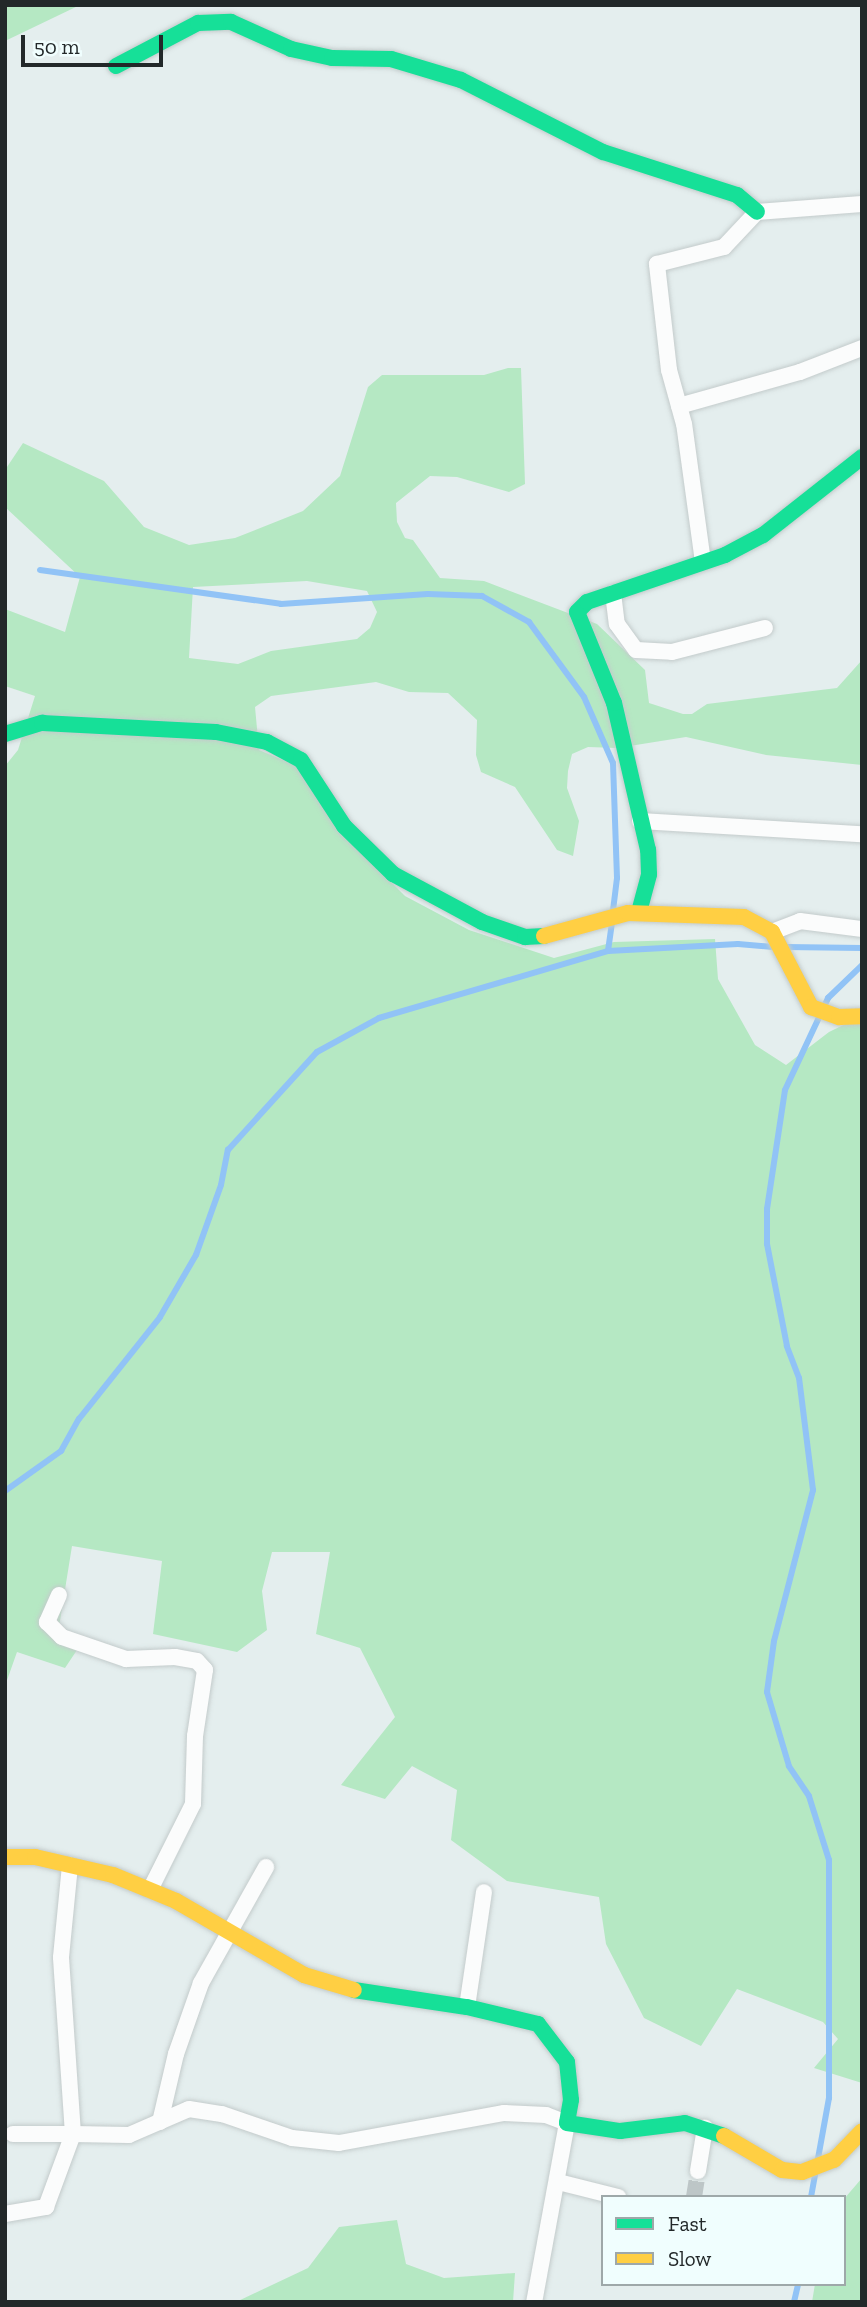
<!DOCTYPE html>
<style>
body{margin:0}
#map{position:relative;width:867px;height:2307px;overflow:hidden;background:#e4eeee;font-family:"Zilla Slab",serif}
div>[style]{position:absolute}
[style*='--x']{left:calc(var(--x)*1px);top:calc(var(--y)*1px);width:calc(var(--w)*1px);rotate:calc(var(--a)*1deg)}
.green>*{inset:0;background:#b5e8c3}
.stream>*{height:6px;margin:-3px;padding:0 3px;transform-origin:3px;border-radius:3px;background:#91c3f6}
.street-tunnel>*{height:16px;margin-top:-8px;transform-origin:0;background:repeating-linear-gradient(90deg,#bdc6c7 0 16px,transparent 0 24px)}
.roads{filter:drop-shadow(0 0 2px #c3cbcb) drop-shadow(0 0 2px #c3cbcb)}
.street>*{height:16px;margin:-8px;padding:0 8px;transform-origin:8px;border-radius:8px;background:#fbfcfc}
.fast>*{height:16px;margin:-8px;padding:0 8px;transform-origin:8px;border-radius:8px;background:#16e098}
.slow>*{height:16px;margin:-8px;padding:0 8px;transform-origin:8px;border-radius:8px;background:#ffcf43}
span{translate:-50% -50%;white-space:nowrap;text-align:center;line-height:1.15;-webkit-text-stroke:5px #f0fefe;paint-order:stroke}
.frame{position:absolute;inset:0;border:7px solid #222829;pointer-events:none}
.legend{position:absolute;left:601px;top:2195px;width:245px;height:91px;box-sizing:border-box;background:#f0fefe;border:2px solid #9ea8a9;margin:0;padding:9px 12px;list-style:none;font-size:21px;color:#222829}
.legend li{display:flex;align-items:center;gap:14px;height:35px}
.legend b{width:35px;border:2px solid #9ea8a9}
.scale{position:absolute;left:21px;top:35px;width:142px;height:32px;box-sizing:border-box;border:4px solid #222829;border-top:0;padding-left:9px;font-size:21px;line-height:24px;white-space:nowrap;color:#222829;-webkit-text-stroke:5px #f0fefe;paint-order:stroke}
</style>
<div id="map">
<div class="green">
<div style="clip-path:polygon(7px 5px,80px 5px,5px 41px)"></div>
<div style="clip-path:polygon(evenodd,508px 368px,521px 368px,525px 484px,509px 492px,457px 477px,430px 476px,396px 503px,397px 522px,405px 538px,413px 540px,440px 578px,484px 581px,597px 624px,645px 670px,649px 703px,683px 714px,692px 714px,707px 704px,837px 688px,862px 660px,862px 765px,766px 755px,686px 737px,617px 748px,588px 747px,572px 754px,568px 771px,567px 788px,579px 821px,573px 856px,557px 850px,515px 787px,481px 772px,476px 755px,477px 720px,448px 693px,409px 692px,376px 682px,271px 696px,255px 707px,259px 750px,297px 766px,337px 828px,405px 896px,469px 930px,554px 958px,614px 942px,715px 939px,718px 979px,755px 1045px,786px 1065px,829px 1032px,862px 1016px,862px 2083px,814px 2068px,838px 2039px,823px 2022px,737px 1989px,701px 2046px,644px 2018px,606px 1944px,599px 1897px,507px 1881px,451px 1840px,457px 1790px,412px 1766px,385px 1799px,341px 1785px,395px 1717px,360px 1648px,316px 1634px,330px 1552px,272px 1552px,262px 1591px,267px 1630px,237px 1652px,153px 1634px,162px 1561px,72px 1546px,58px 1633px,81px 1644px,65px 1668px,17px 1652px,5px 1686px,5px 766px,18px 750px,35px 696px,5px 686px,5px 609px,65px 632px,80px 577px,5px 507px,5px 470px,23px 443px,104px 481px,144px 527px,189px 545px,235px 538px,303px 511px,340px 476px,368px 387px,382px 375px,484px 375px,508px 368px,307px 581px,367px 591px,377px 612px,370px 628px,357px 639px,271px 651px,238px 664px,189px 658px,193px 587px,307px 581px)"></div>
<div style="clip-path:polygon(862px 2178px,862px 2302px,812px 2302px,815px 2284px,844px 2284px,844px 2199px)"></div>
<div style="clip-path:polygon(397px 2220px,406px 2264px,444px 2278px,515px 2273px,513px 2302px,236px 2302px,308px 2268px,339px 2227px)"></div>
</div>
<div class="stream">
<div style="--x:40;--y:570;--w:243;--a:8"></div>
<div style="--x:281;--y:604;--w:147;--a:-3.9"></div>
<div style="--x:428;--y:594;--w:54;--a:2.1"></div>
<div style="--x:482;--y:596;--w:54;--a:29"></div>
<div style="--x:529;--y:622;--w:93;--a:53.7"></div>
<div style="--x:584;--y:697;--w:72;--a:66.3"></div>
<div style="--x:613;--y:763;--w:115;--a:88"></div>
<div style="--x:617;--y:878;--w:35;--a:97"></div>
<div style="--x:786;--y:947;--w:76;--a:0.8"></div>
<div style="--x:608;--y:951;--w:27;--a:-82"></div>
<div style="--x:5;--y:1491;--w:69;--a:-35.5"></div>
<div style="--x:61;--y:1451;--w:37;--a:-61"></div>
<div style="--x:79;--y:1419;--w:130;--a:-51.5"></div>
<div style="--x:160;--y:1317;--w:72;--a:-59.9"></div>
<div style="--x:196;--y:1255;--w:74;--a:-70.3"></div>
<div style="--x:221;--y:1185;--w:36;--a:-79"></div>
<div style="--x:228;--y:1150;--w:132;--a:-47.8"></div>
<div style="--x:317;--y:1052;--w:71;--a:-28.7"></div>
<div style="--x:379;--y:1018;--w:239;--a:-16.3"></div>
<div style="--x:608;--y:951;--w:130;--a:-3.1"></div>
<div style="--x:738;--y:944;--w:38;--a:5"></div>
<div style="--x:811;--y:2197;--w:101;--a:-79.7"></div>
<div style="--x:829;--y:2098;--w:238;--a:-90"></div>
<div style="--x:829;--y:1860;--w:67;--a:-107.4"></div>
<div style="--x:809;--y:1796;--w:36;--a:-124"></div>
<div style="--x:789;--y:1766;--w:77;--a:-106.6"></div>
<div style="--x:767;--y:1692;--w:51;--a:-82.2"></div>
<div style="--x:774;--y:1641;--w:156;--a:-75.5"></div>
<div style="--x:813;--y:1490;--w:113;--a:-97.1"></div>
<div style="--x:799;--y:1378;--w:34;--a:-111"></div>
<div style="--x:787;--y:1346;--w:104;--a:-101.1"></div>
<div style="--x:767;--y:1244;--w:35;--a:-90"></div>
<div style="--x:767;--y:1209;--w:120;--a:-81.4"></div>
<div style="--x:785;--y:1090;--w:102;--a:-64.9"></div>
<div style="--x:828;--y:998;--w:47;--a:-44.1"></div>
<div style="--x:794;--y:2302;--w:18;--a:-77"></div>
</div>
<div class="street-tunnel">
<div style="--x:694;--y:2197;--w:26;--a:-81"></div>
</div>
<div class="roads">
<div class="street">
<div style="--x:679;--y:406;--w:126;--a:-15.7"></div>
<div style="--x:800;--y:372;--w:66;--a:-21.2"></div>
<div style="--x:703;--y:562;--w:139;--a:-97.8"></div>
<div style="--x:684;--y:424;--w:56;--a:-105.5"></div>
<div style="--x:669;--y:370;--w:107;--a:-96.5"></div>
<div style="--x:657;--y:264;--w:69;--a:-14.2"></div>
<div style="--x:724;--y:247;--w:48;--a:-46.7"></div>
<div style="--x:757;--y:212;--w:105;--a:-4.4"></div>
<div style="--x:613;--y:593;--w:31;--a:83"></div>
<div style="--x:617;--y:624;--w:32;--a:54"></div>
<div style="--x:636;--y:650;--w:36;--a:3"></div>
<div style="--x:672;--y:652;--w:96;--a:-14.5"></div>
<div style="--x:640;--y:821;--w:222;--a:3.4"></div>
<div style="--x:772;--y:932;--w:30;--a:-21"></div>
<div style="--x:800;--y:921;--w:63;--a:7.4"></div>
<div style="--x:59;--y:1595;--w:30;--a:114"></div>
<div style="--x:47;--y:1622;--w:21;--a:45"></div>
<div style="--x:62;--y:1637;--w:68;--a:19"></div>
<div style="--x:126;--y:1659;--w:49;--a:-2.3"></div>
<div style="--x:175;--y:1657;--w:22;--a:10"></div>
<div style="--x:197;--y:1661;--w:12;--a:48"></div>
<div style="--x:205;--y:1670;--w:67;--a:98.6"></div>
<div style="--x:195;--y:1736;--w:68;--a:91.7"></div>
<div style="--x:193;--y:1804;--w:96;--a:116.6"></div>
<div style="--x:467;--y:2007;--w:116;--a:-81.6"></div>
<div style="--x:160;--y:2122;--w:70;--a:-76.8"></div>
<div style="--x:176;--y:2054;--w:75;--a:-70.6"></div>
<div style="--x:201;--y:1983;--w:133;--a:-60.7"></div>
<div style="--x:13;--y:2134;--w:60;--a:0"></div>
<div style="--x:73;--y:2134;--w:177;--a:-93.9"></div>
<div style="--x:61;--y:1957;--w:92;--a:-84.4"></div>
<div style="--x:698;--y:2171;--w:44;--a:-80.8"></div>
<div style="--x:558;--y:2182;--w:62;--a:14"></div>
<div style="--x:5;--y:2214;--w:42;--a:-9.7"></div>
<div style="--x:46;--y:2207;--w:78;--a:-69.7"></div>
<div style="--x:73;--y:2134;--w:56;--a:1"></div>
<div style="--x:129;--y:2135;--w:65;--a:-23.4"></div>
<div style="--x:189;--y:2109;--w:33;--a:9"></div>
<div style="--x:222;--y:2114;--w:74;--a:18.9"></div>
<div style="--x:292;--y:2138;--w:47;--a:6.1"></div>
<div style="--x:339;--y:2143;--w:168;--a:-10.3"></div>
<div style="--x:504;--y:2113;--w:42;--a:2.7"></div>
<div style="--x:546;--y:2115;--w:22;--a:21"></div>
<div style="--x:567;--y:2123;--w:182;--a:100.4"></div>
</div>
<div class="fast">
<div style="--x:116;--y:66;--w:93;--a:-27.7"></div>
<div style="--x:198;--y:23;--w:33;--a:-2"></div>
<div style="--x:231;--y:22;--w:66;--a:24.2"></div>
<div style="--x:291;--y:49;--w:42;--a:12.4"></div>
<div style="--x:332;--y:58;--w:59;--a:1"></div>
<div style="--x:391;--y:59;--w:73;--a:16.7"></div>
<div style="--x:461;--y:80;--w:159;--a:26.9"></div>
<div style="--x:603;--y:152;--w:141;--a:17.8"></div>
<div style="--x:737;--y:195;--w:26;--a:40"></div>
<div style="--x:5;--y:734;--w:39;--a:-17"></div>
<div style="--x:42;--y:723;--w:174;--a:3"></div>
<div style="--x:216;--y:732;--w:52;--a:11.1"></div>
<div style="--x:267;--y:742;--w:38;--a:28"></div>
<div style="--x:301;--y:760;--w:79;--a:56.9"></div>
<div style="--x:344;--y:826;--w:69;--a:44.4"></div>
<div style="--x:393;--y:874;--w:101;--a:28.3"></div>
<div style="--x:482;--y:922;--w:46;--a:19.2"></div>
<div style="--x:525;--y:937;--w:19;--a:-3"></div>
<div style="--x:639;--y:912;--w:39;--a:-75"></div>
<div style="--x:649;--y:874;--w:24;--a:-92"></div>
<div style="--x:648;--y:850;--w:151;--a:-103"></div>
<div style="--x:614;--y:703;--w:98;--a:-112.1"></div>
<div style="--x:577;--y:612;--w:14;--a:-45"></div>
<div style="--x:587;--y:602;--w:146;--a:-18.8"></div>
<div style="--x:725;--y:555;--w:43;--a:-27.8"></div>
<div style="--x:763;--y:535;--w:126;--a:-38.2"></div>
<div style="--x:354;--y:1990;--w:114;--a:8.6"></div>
<div style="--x:467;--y:2007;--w:73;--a:13.5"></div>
<div style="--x:538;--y:2024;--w:48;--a:52.7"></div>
<div style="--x:567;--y:2062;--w:38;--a:84"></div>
<div style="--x:571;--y:2100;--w:23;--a:100"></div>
<div style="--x:567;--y:2123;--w:54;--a:8.6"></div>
<div style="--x:620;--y:2131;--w:65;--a:-7"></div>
<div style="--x:685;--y:2123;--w:41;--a:18.4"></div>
</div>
<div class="slow">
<div style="--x:544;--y:936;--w:87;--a:-15.3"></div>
<div style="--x:628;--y:913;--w:116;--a:2"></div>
<div style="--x:744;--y:917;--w:32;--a:28"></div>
<div style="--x:772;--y:932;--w:85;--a:62.5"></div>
<div style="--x:811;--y:1007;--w:30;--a:20"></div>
<div style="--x:839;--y:1017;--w:23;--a:-2"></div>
<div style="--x:5;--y:1857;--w:30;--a:0"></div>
<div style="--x:35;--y:1857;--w:80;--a:13"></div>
<div style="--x:113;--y:1875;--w:68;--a:22.4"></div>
<div style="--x:176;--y:1901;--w:148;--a:30"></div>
<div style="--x:304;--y:1975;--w:52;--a:16.7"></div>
<div style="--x:724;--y:2136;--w:67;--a:30.4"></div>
<div style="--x:782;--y:2170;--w:20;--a:6"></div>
<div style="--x:802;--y:2172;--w:34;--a:-21"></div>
<div style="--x:834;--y:2160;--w:40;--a:-46"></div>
</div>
</div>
<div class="frame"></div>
<ul class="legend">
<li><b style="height:9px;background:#16e098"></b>Fast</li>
<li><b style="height:9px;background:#ffcf43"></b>Slow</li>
</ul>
<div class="scale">50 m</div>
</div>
